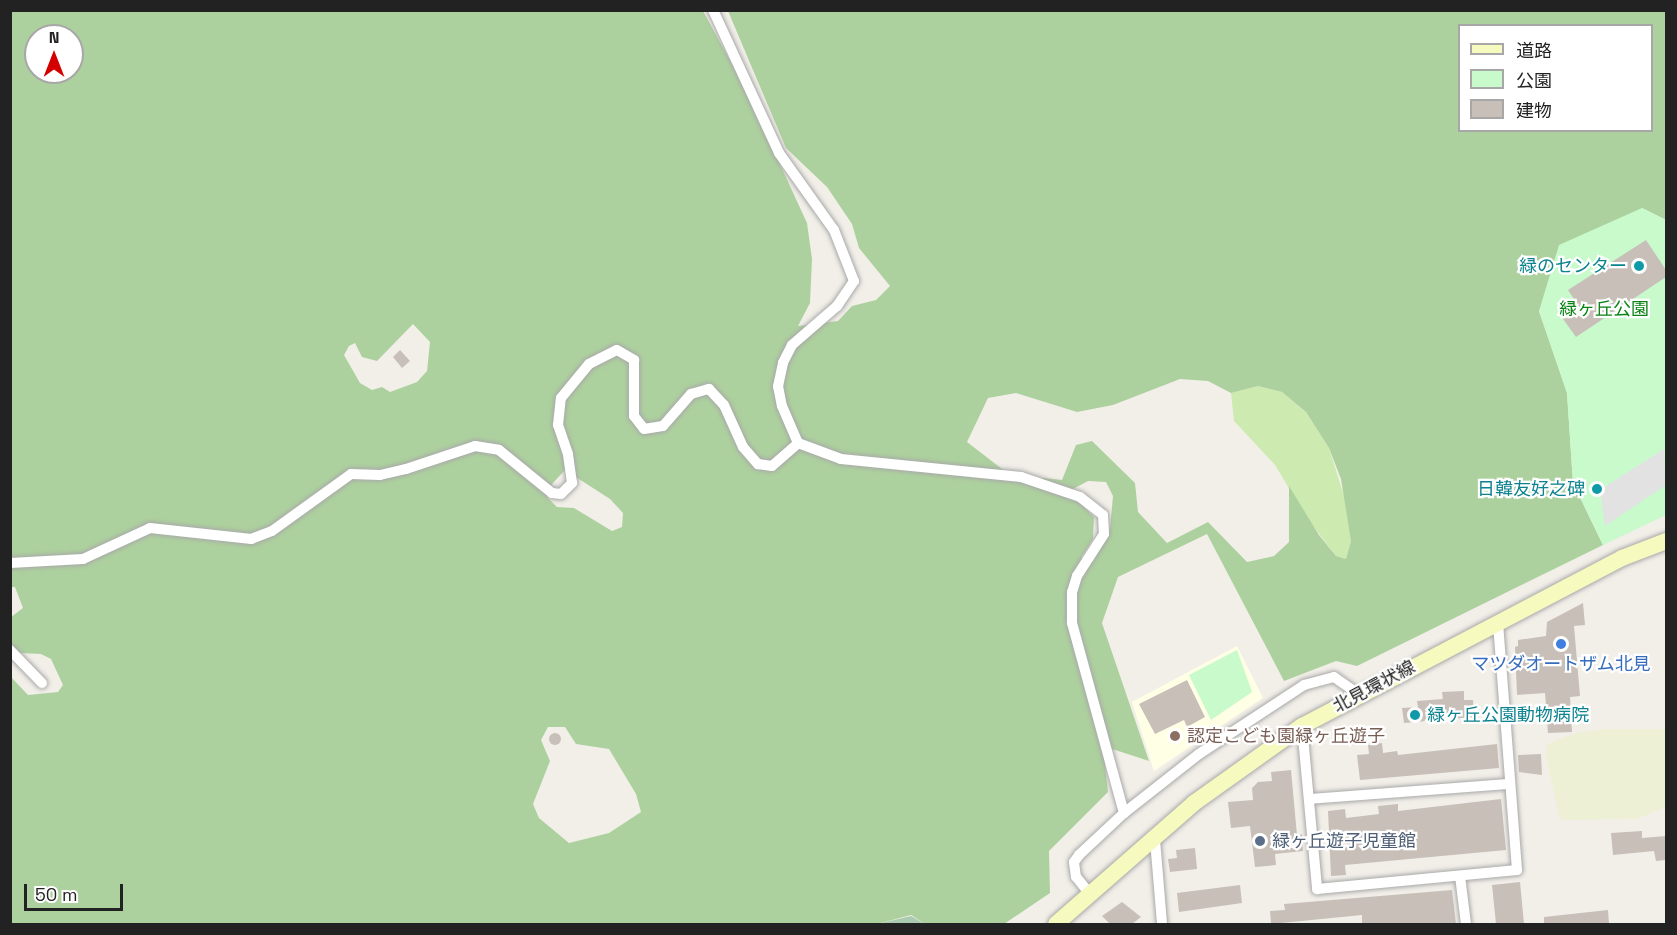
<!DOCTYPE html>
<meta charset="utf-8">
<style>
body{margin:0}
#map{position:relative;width:1677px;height:935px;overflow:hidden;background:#f2efe9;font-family:"Space Grotesk","Noto Sans JP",sans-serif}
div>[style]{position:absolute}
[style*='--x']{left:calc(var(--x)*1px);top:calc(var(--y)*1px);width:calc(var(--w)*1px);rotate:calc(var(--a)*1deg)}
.education>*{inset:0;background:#ffffe5}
.farmland>*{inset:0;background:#eef0d5}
.grass>*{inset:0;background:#cdebb0}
.forest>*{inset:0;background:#add19e}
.cemetery>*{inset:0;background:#aacbaf}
.park>*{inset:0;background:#c8facc}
.parking>*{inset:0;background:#e2e2e2}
.building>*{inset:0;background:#c7bfb8}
.round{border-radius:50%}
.roads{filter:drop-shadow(0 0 2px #a9a9a9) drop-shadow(0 0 2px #a9a9a9)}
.minor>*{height:10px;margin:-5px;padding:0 5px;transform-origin:5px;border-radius:5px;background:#fff}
.secondary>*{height:16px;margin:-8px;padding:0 8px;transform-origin:8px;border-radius:8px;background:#f7fabf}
.dots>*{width:16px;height:16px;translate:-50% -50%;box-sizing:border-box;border:3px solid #fff;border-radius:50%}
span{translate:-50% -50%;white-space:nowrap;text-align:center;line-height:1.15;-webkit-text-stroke:4.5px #fff;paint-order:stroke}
.culture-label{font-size:18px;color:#0d838f}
.right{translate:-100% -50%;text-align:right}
.left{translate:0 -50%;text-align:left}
.park-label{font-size:18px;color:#0c8416}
.shop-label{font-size:18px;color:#366cbe}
.street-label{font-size:18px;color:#222}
.education-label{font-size:18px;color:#785e54}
.service-label{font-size:18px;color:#4e5e75}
.frame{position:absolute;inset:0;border:12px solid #222;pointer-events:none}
.legend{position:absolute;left:1458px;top:24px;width:195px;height:108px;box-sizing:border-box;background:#fff;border:2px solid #a7a7a7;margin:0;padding:8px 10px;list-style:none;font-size:18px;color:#222}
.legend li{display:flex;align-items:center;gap:12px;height:30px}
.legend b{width:30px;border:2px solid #a7a7a7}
.north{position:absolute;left:24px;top:24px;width:60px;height:60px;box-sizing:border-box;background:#fff;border:2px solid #a7a7a7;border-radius:50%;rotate:0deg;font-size:16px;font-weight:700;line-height:24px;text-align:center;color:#222}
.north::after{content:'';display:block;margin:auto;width:21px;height:27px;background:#d40000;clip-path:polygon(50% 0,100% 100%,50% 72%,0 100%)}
.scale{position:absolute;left:24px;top:884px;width:99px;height:27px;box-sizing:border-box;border:3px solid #222;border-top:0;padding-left:8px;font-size:18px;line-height:21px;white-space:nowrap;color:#222;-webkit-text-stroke:4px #fff;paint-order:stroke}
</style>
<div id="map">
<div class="education">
<div style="clip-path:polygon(1237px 646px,1263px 698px,1154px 771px,1132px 702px)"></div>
</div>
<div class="farmland">
<div style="clip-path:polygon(1607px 729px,1666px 729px,1666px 807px,1637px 819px,1560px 820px,1546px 757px,1547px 744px,1579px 732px)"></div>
</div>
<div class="grass">
<div style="clip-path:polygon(1258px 386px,1282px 392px,1306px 412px,1329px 448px,1349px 512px,1351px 541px,1346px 559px,1336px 556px,1305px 515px,1275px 465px,1234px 421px,1231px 393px)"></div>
</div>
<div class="forest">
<div style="clip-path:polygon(evenodd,11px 11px,703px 11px,744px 86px,807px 223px,812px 259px,810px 303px,798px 326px,838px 321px,852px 306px,876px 300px,890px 286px,859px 248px,852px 224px,827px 187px,786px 148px,728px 11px,1666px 11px,1666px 220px,1642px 208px,1539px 311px,1567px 393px,1573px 483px,1603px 545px,1357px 666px,1336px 661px,1284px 681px,1207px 534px,1118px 577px,1102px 623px,1149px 761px,1103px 746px,1108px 792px,1049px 851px,1050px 893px,1004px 924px,925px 924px,911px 915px,877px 924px,11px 924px,11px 677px,28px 695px,58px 692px,63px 685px,51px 659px,41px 654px,20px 653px,11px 646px,11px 617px,23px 608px,15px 587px,10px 587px,11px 11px,1460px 26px,1652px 26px,1652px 130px,1460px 130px,1460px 26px,11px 11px,36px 36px,72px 36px,72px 72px,36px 72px,36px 36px,11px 11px,413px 324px,430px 342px,427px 371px,417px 382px,390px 392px,382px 387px,372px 390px,360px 383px,344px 355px,349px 346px,355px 343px,362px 357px,377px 361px,413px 324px,11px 11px,1180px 379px,1208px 381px,1231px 393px,1258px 386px,1282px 392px,1306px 412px,1329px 448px,1341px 479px,1351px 541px,1346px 559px,1336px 556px,1319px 535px,1289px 486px,1289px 542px,1274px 556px,1247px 562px,1208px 522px,1167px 543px,1138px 512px,1135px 483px,1092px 441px,1076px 445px,1062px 480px,1044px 478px,1019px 482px,967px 442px,988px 398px,1016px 393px,1077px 412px,1113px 405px,1180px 379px,11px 11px,565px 470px,610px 499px,623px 513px,622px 527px,612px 531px,574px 508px,557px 507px,547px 497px,552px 484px,565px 470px,11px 11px,1088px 481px,1106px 482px,1113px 496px,1110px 529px,1093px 562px,1081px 558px,1093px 539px,1094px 517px,1079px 502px,1073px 489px,1088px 481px,11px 11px,548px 727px,565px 727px,576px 744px,609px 749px,636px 794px,641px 812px,609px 833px,569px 843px,539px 818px,533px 804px,550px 761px,541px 740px,548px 727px)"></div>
</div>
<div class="cemetery">
<div style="clip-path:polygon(911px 916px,925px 924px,877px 924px)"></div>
</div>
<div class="park">
<div style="clip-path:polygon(1642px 208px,1666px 220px,1666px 515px,1603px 545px,1573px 483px,1567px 393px,1539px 311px,1559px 245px)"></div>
<div style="clip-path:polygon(1237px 650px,1252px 692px,1211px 720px,1189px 675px)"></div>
</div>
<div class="parking">
<div style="clip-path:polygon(1664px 449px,1666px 485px,1605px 526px,1600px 490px)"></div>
</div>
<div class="building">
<div style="clip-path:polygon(1646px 240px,1666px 270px,1666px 277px,1576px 337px,1563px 319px,1580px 308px,1568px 290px)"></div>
<div style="clip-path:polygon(400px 350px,410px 361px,402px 368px,393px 357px)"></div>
<div style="clip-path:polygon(1583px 603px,1585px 625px,1574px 626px,1580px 696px,1570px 697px,1572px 732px,1548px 733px,1545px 693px,1517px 695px,1515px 647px,1518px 646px,1518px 640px,1546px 636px,1547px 622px)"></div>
<div style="clip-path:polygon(1187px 680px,1205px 717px,1187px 727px,1184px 720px,1155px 734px,1139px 704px)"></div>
<div style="clip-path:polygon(1464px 691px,1464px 700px,1473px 700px,1474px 717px,1404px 723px,1402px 708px,1418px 707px,1417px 701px,1443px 699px,1442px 692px)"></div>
<div class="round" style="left:549px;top:733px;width:12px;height:12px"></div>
<div style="clip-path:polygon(1382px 743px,1383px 753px,1397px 751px,1398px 755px,1497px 744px,1499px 768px,1360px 780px,1357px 755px,1369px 754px,1368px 745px)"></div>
<div style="clip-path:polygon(1541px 754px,1542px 775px,1519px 772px,1518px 755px)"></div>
<div style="clip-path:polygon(1291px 770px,1297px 835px,1302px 834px,1303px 851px,1275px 854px,1276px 865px,1255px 867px,1250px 826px,1231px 828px,1228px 802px,1253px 800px,1252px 788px,1258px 782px,1272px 781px,1271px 772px)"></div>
<div style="clip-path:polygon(1501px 799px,1506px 850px,1345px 865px,1346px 875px,1331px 876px,1328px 811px,1345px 809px,1346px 818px,1379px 814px,1378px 806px,1398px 804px,1398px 811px)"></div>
<div style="clip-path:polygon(1642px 831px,1642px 838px,1666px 836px,1666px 860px,1656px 861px,1654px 851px,1613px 855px,1611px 833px)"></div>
<div style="clip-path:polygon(1195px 848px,1197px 869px,1170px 872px,1168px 859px,1177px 858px,1176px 850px)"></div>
<div style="clip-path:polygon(1520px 882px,1524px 924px,1496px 924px,1492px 885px)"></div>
<div style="clip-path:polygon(1240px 885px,1242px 903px,1179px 912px,1177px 893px)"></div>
<div style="clip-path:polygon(1452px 890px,1456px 924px,1362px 924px,1362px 915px,1271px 924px,1270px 911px,1285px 910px,1284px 904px)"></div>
<div style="clip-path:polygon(1122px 902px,1141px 917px,1132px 924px,1110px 924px,1102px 916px)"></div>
<div style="clip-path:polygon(1608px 910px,1609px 924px,1544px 924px,1544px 917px)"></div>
</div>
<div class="roads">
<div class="minor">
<div style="--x:713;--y:10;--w:157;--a:65.2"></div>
<div style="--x:779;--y:153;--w:95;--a:54.5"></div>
<div style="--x:834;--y:230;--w:55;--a:68.6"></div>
<div style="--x:854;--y:281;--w:30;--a:124"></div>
<div style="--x:837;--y:306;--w:60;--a:139.1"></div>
<div style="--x:792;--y:345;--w:20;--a:117"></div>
<div style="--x:783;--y:363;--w:24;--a:102"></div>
<div style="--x:778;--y:386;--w:20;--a:79"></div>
<div style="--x:782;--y:406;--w:40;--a:66.6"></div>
<div style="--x:798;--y:443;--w:46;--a:20.4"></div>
<div style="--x:841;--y:459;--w:181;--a:5.7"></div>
<div style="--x:1021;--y:477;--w:62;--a:18.7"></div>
<div style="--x:1080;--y:497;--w:29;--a:38"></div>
<div style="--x:1103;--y:515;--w:19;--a:87"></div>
<div style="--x:1104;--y:534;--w:50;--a:122.7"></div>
<div style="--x:1077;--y:576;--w:17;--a:107"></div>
<div style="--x:1072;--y:592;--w:31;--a:90"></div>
<div style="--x:1072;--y:623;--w:197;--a:74.7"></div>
<div style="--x:10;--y:563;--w:73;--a:-3.1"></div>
<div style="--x:83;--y:559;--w:74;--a:-24.8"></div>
<div style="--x:150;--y:528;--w:102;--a:6.2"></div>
<div style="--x:251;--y:539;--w:22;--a:-21"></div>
<div style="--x:272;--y:531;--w:97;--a:-35.8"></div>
<div style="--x:351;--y:474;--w:29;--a:2"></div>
<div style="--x:380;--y:475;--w:27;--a:-13"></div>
<div style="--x:406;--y:469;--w:73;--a:-18.4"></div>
<div style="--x:475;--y:446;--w:24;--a:9"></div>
<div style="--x:499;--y:450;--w:68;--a:39.1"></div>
<div style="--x:552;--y:493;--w:9;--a:6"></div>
<div style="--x:561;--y:494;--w:16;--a:-45"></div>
<div style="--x:572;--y:483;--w:29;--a:-98"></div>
<div style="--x:568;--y:454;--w:31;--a:-109"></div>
<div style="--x:558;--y:425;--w:27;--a:-84"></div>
<div style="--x:561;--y:398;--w:44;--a:-50.5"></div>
<div style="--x:589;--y:364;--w:31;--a:-27"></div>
<div style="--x:617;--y:350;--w:20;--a:30"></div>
<div style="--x:634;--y:360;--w:56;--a:90"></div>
<div style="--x:634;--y:416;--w:16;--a:52"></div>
<div style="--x:644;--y:429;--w:19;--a:-9"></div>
<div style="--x:663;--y:426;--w:43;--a:-48.8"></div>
<div style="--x:691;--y:394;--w:19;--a:-16"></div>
<div style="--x:709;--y:389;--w:22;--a:47"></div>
<div style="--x:724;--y:405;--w:46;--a:65.7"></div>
<div style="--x:743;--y:447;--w:23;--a:49"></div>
<div style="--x:758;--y:464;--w:14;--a:8"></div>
<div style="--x:772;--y:466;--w:35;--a:-41"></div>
<div style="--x:10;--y:650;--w:46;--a:45.9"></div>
<div style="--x:1302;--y:726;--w:164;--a:84.7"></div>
<div style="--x:1317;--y:889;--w:201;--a:-5.4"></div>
<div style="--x:1517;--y:870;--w:248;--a:-94.4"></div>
<div style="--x:1309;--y:799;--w:201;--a:-4.3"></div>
<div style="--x:1155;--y:840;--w:84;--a:85.2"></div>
<div style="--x:1460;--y:876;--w:48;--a:82.9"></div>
<div style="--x:1090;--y:894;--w:22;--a:-129"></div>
<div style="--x:1076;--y:877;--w:15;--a:-98"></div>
<div style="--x:1074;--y:862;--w:9;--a:-54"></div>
<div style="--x:1079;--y:855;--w:62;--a:-43"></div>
<div style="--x:1124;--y:813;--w:95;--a:-38.2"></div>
<div style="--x:1199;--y:754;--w:126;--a:-33.3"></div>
<div style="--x:1304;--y:685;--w:31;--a:-15"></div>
<div style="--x:1334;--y:677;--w:29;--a:35"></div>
</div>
<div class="secondary">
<div style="--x:1056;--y:924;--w:184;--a:-41.2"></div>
<div style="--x:1194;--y:803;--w:133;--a:-35.5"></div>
<div style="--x:1302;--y:726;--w:361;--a:-27.7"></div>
<div style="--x:1622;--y:558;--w:47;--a:-21.1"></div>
</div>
</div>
<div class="dots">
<div style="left:1639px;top:266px;background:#0f9aa8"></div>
<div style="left:1597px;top:489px;background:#0f9aa8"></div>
<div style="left:1561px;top:644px;background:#3f7fe0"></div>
<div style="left:1415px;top:715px;background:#0f9aa8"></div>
<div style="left:1175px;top:736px;background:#8d6e63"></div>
<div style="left:1260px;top:841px;background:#5c6f8a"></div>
</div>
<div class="culture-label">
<span class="right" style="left:1627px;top:266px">緑のセンター</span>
<span class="right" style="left:1585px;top:489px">日韓友好之碑</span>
<span class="left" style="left:1427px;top:715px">緑ヶ丘公園動物病院</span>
</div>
<div class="park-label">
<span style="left:1604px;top:309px">緑ヶ丘公園</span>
</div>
<div class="shop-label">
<span style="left:1561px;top:664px">マツダオートザム北見</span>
</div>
<div class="street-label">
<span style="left:1374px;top:687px;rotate:-28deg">北見環状線</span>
</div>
<div class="education-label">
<span class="left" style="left:1187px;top:736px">認定こども園緑ヶ丘遊子</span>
</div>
<div class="service-label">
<span class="left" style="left:1272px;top:841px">緑ヶ丘遊子児童館</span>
</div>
<div class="frame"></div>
<ul class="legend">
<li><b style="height:8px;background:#f7fabf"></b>道路</li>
<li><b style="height:16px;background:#c8facc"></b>公園</li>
<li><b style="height:16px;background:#c7bfb8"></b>建物</li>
</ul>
<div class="north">N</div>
<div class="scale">50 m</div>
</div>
